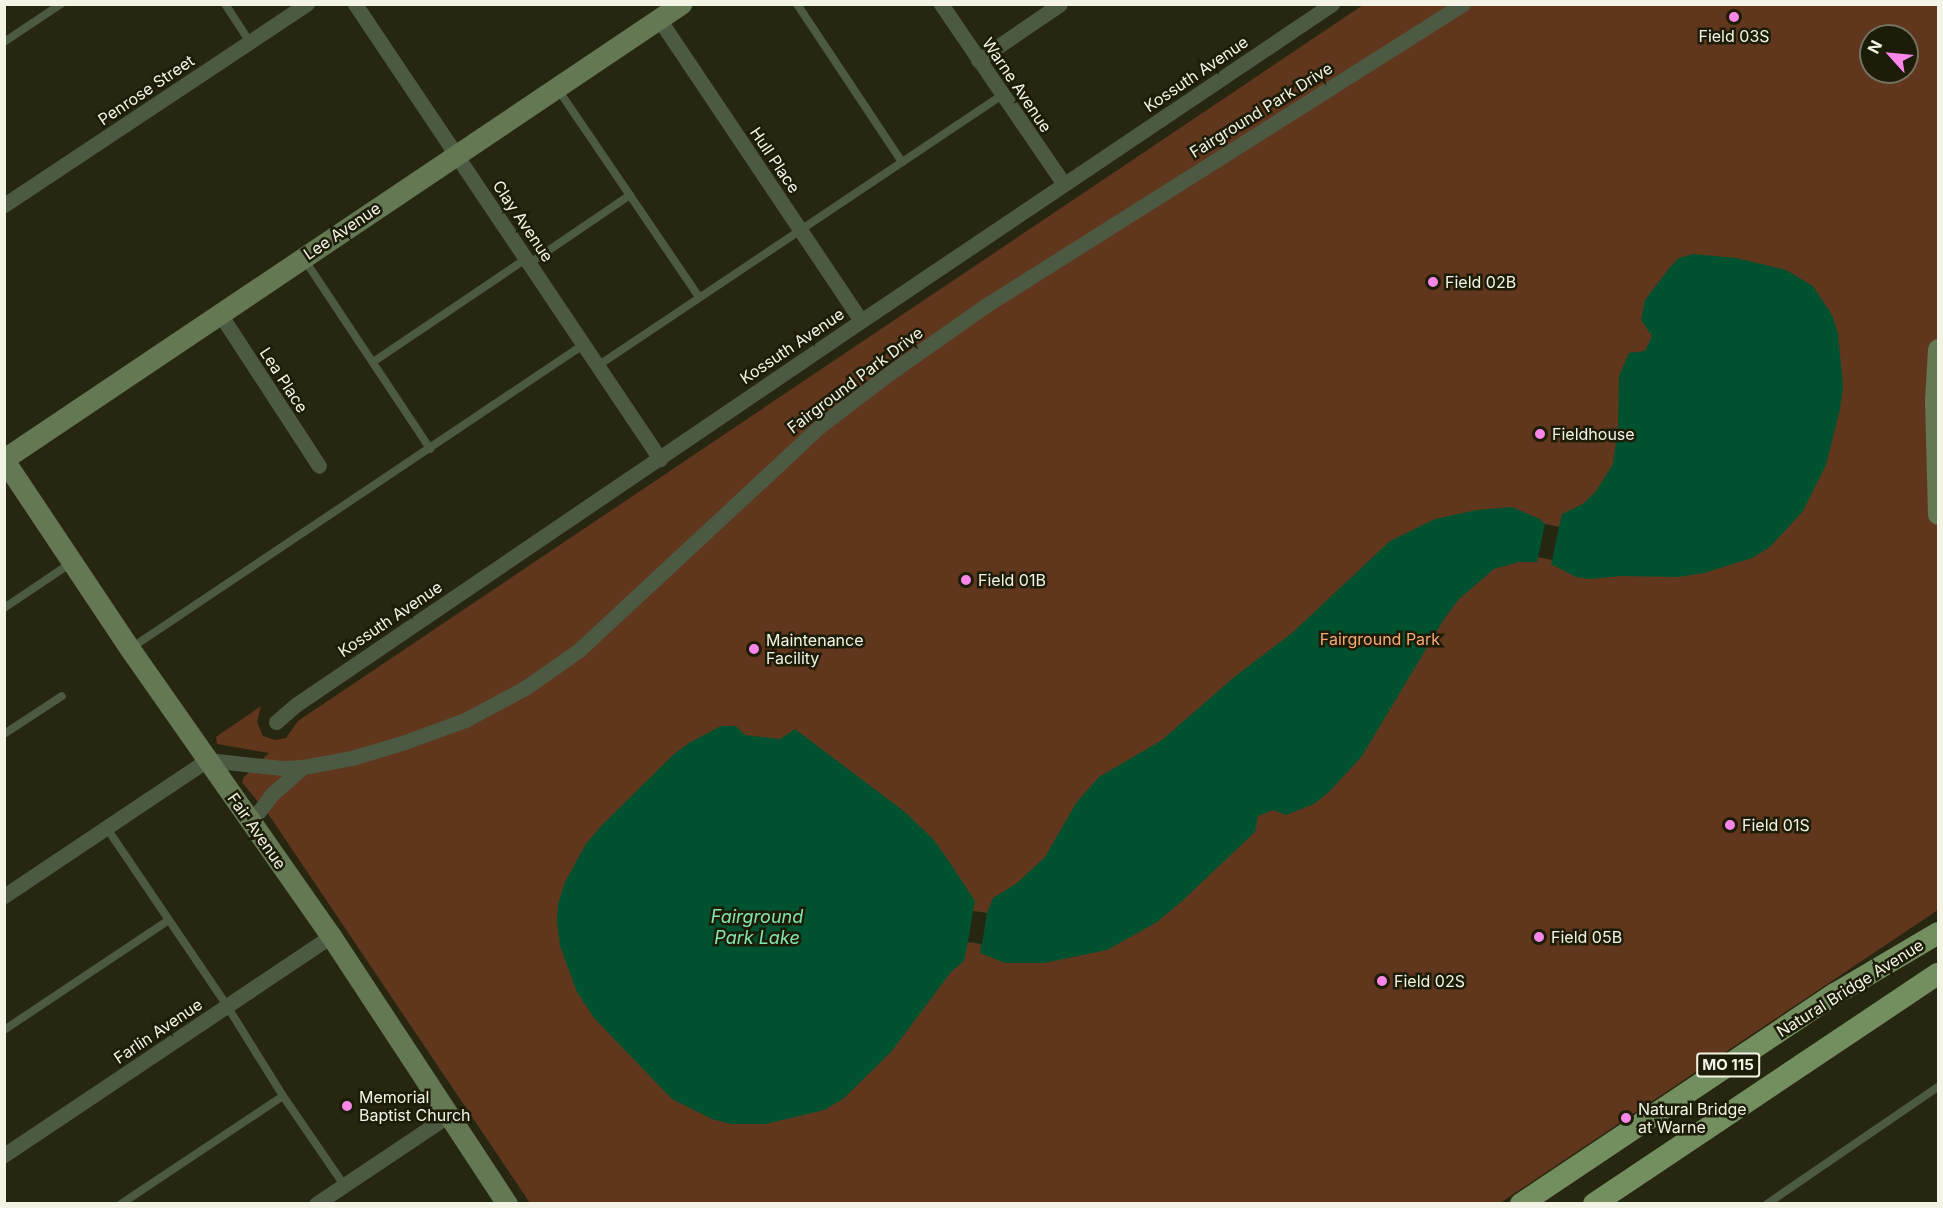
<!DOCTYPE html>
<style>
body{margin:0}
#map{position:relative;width:1943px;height:1208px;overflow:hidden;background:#272611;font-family:Inter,sans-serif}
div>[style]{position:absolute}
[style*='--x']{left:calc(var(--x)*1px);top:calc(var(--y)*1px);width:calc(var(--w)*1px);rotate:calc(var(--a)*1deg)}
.green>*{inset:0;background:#60371c}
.water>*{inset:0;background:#005130}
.pier>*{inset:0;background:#272611}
.lane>*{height:8px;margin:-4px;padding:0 4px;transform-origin:4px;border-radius:4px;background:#4d5a43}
.street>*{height:15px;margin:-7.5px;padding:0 7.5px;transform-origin:7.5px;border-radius:7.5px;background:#4d5a43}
.secondary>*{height:21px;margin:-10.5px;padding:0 10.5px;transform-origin:10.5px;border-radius:10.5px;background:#637853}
.primary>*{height:22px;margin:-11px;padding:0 11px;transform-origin:11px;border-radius:11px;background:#748f5f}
.dots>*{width:16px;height:16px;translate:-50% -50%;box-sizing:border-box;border:3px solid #1d1c08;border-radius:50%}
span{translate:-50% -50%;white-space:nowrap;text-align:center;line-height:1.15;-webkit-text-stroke:5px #1d1c08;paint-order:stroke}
.shield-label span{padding:2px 4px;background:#1d1c08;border:2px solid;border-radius:4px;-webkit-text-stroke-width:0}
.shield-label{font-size:15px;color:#f3f3e6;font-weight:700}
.poi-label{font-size:16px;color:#f3f3e6}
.left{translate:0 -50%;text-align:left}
.street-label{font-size:16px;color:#f3f3e6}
.park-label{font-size:16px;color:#fba873}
.water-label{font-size:18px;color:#83e5af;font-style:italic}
.frame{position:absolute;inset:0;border:6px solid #f3f3e6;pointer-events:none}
.north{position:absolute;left:1859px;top:24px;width:60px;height:60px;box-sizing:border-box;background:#1d1c08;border:2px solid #737261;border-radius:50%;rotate:297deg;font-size:16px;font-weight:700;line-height:24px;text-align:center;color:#f3f3e6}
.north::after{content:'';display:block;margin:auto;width:21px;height:27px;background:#f987e8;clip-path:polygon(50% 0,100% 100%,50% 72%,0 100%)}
</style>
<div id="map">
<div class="green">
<div style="clip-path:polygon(evenodd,1363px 5px,1938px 5px,1938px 910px,1500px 1203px,530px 1203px,271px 818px,242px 782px,244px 777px,269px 753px,217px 744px,216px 737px,261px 706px,257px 722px,263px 736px,275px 740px,286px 738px,298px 721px,1363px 5px,1871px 36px,1907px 36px,1907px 72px,1871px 72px,1871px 36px)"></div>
</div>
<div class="water">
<div style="clip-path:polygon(1693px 254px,1736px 258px,1786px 270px,1813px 286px,1832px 315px,1838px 333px,1843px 386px,1840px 409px,1826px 465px,1803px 511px,1770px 547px,1752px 558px,1704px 573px,1678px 577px,1620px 576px,1591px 579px,1576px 577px,1551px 564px,1552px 559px,1538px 557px,1537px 562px,1519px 562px,1494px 569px,1459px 599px,1444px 619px,1362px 756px,1329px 792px,1314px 804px,1286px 815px,1273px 810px,1258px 816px,1255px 832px,1181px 902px,1157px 922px,1107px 950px,1044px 963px,1005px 963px,980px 953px,981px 944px,968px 942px,964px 961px,951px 972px,891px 1052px,843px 1099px,824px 1110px,766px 1124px,731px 1124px,712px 1119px,672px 1099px,594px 1018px,577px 992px,560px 946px,557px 921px,558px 904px,565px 882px,586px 844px,600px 827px,673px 755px,689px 743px,721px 726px,736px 726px,745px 735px,780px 739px,795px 729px,905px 812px,934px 840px,948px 860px,975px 901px,973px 911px,987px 913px,993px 898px,1017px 883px,1045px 857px,1076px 803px,1099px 777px,1162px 740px,1233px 678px,1292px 633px,1390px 541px,1435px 519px,1477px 510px,1512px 507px,1540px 519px,1545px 524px,1559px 527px,1562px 514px,1583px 504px,1596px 491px,1613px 464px,1618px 427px,1619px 376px,1629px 353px,1645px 351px,1652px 336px,1641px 320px,1645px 300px,1670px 267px,1679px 258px)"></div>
</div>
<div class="pier">
<div style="clip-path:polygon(1545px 524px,1559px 527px,1552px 560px,1538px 557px)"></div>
<div style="clip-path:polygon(973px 911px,987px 913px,982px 944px,968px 942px)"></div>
</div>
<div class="lane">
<div style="--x:225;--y:4;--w:45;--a:56.7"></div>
<div style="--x:797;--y:4;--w:190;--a:56.4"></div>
<div style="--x:4;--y:42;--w:69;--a:-33.7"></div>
<div style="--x:557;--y:88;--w:253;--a:55.8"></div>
<div style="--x:304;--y:259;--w:228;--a:56.4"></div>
<div style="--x:530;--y:263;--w:121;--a:-34.2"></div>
<div style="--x:373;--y:362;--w:186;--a:-34"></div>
<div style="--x:599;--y:365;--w:485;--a:-33.8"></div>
<div style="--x:4;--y:608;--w:81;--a:-33.9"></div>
<div style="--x:131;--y:648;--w:544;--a:-33.84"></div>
<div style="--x:4;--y:734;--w:69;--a:-33.2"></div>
<div style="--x:106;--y:827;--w:216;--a:55.9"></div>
<div style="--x:227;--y:1006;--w:106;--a:58.1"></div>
<div style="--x:283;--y:1096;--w:195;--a:146.3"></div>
<div style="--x:4;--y:1030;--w:198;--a:-33.7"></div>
<div style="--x:283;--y:1096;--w:108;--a:55.6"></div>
<div style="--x:1767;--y:1204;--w:207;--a:-34.4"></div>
</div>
<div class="street">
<div style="--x:355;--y:4;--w:548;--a:56.16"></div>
<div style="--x:941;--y:4;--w:218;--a:55.7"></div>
<div style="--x:659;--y:19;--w:363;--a:56.2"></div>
<div style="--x:978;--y:60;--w:99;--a:-34.3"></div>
<div style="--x:4;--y:205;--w:364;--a:-33.6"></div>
<div style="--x:220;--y:314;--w:181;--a:56.9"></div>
<div style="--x:276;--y:722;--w:28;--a:-41"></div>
<div style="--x:297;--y:704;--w:682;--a:-34.18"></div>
<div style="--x:861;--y:321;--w:568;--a:-33.94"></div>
<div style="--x:251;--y:822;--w:35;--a:-53"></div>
<div style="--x:272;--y:794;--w:41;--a:-41.1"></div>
<div style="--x:4;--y:896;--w:244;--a:-33.8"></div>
<div style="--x:207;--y:760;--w:75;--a:6.1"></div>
<div style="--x:282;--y:768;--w:21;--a:-3"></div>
<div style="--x:303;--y:767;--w:50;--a:-10.4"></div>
<div style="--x:352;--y:758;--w:55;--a:-16.8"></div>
<div style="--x:405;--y:742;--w:64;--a:-20.1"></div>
<div style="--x:465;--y:720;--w:68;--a:-28.1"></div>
<div style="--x:525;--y:688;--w:66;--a:-35.1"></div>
<div style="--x:579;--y:650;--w:329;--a:-42.9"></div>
<div style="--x:820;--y:426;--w:89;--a:-37.3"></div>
<div style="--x:891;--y:372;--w:115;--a:-35.1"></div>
<div style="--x:985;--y:306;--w:565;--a:-32.28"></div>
<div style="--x:4;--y:1155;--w:394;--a:-33.8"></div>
<div style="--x:316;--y:1204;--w:160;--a:-33.8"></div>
</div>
<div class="secondary">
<div style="--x:1938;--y:349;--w:51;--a:93.4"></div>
<div style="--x:1935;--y:400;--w:114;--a:88.5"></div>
<div style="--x:4;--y:459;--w:816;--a:-33.9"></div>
<div style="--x:4;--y:460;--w:227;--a:56.3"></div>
<div style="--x:130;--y:649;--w:350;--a:55"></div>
<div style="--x:331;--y:936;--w:321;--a:56.7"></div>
</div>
<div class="primary">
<div style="--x:1521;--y:1204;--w:378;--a:-33.8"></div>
<div style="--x:1835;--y:994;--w:120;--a:-30.6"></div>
<div style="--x:1594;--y:1204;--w:414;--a:-33.8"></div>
</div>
<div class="dots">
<div style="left:1734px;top:17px;background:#f987e8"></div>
<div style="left:1433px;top:282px;background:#f987e8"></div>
<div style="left:1540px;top:434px;background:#f987e8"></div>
<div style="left:966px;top:580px;background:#f987e8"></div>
<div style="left:754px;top:649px;background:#f987e8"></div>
<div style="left:1730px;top:825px;background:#f987e8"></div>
<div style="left:1539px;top:937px;background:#f987e8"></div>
<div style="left:1382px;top:981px;background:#f987e8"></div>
<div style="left:347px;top:1106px;background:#f987e8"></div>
<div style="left:1626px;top:1118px;background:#f987e8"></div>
</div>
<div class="shield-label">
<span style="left:1728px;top:1065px">MO 115</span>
</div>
<div class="poi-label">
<span style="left:1734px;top:36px">Field 03S</span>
<span class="left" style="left:1445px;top:282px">Field 02B</span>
<span class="left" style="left:1552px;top:434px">Fieldhouse</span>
<span class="left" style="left:978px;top:580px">Field 01B</span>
<span class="left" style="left:766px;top:649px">Maintenance<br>Facility</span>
<span class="left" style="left:1742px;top:825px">Field 01S</span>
<span class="left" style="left:1551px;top:937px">Field 05B</span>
<span class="left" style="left:1394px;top:981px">Field 02S</span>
<span class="left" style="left:359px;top:1106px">Memorial<br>Baptist Church</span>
<span class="left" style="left:1638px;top:1118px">Natural Bridge<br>at Warne</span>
</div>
<div class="street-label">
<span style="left:1196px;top:74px;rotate:-34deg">Kossuth Avenue</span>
<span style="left:1017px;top:85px;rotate:56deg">Warne Avenue</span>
<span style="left:146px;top:90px;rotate:-34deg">Penrose Street</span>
<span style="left:1261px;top:110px;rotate:-32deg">Fairground Park Drive</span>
<span style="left:775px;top:160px;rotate:56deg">Hull Place</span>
<span style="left:523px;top:221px;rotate:56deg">Clay Avenue</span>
<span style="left:342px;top:231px;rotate:-34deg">Lee Avenue</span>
<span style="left:792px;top:346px;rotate:-34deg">Kossuth Avenue</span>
<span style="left:284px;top:380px;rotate:57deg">Lea Place</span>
<span style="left:855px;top:380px;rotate:-37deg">Fairground Park Drive</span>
<span style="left:390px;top:619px;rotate:-34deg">Kossuth Avenue</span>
<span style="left:257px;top:831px;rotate:55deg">Fair Avenue</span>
<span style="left:1850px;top:988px;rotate:-32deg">Natural Bridge Avenue</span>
<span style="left:158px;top:1031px;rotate:-34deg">Farlin Avenue</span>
</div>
<div class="park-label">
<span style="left:1380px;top:639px">Fairground Park</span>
</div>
<div class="water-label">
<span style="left:757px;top:928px">Fairground<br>Park Lake</span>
</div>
<div class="frame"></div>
<div class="north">N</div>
</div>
